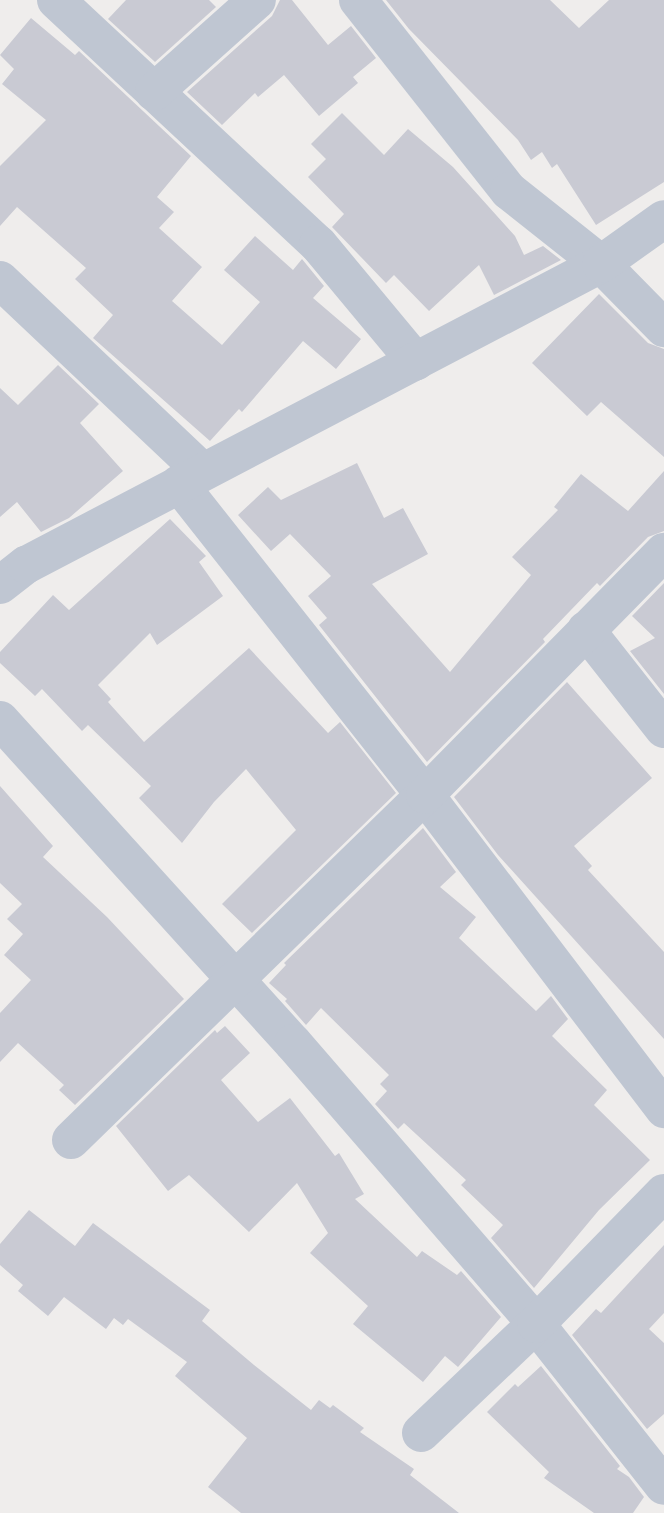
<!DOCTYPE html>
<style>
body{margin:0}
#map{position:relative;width:664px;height:1513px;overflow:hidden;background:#efedec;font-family:Karla,sans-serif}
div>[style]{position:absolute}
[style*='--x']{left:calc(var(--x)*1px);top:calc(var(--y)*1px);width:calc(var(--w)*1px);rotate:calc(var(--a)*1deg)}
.building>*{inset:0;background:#c9cad3}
.street>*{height:38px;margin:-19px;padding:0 19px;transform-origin:19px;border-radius:19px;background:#bfc6d2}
span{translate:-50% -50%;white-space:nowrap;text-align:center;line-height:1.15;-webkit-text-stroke:5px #fff;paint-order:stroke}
</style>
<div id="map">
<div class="building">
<div style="clip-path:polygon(126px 0,209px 0,216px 7px,155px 62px,108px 19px)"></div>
<div style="clip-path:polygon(280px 0,292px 0,328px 45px,351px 26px,376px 58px,353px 77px,358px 83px,319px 116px,284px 75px,258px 97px,255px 93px,222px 125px,187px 92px,272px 16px)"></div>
<div style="clip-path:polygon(386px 0,550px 0,579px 28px,609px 0,664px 0,664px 182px,596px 225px,557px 164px,552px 168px,542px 152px,531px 160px,518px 140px,409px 29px)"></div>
<div style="clip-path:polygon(31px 18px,75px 55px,79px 51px,191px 156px,157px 197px,174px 212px,159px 228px,202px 267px,172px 301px,222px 345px,260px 302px,224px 270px,255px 236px,293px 270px,302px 259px,324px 286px,313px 298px,361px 339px,336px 369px,303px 341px,242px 412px,239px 409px,210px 441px,93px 338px,113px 315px,75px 279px,86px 268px,17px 207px,0 226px,0 166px,46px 120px,2px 84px,14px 69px,0 55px)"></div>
<div style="clip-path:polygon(342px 113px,384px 155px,408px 129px,453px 167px,515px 236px,524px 255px,543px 246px,561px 260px,494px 295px,479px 265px,429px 311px,394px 275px,386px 283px,332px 227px,344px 214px,308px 177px,326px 159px,311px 144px)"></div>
<div style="clip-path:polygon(599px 294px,648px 343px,664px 349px,664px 457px,601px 402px,587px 416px,532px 363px)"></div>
<div style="clip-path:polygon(58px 365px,99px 404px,80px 423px,123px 471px,69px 518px,41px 532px,17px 502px,0 517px,0 388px,18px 405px)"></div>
<div style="clip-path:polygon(357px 463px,384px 518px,403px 508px,428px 554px,372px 584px,450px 672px,531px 575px,512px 557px,558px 510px,554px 507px,581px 474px,628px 511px,664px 471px,664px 531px,648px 537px,600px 586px,597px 583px,543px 639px,545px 642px,427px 762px,319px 625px,327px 618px,308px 596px,331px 576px,290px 534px,271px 551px,238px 515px,268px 487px,281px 500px)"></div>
<div style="clip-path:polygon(170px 519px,206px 556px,199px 562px,223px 596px,157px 645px,150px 633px,98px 685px,111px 699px,108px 702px,144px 742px,249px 648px,328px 733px,340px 722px,396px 793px,252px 933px,222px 904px,296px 830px,246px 769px,214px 802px,182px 843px,139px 798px,151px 786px,88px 725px,82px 731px,42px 689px,35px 696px,0 663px,0 652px,53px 595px,69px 610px)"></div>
<div style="clip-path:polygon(664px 583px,664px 694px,630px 651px,655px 638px,632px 616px)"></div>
<div style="clip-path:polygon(567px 682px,652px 778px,574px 846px,592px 866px,588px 870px,664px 952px,664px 1039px,498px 855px,454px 797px)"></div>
<div style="clip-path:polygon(0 786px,53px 846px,43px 857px,107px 917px,184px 999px,75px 1105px,59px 1090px,64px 1085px,18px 1043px,0 1062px,0 1013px,31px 980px,4px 955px,23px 934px,7px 919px,22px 904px,0 883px)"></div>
<div style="clip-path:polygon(423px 828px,456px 872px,440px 887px,476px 917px,459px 938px,536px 1011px,551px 996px,568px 1019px,552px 1036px,607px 1090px,594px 1105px,650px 1160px,599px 1210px,534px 1288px,491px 1238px,503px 1225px,461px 1185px,466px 1180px,404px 1123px,398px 1129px,375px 1104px,387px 1091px,380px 1084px,389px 1075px,321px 1008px,306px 1025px,285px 1001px,287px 999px,269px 983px,286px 965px,284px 963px)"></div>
<div style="clip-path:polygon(225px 1026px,250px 1053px,221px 1080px,258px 1122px,290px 1098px,335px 1156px,339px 1153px,364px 1194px,355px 1199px,417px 1257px,422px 1251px,457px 1275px,461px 1271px,501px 1317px,458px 1367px,445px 1356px,423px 1382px,353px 1324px,368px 1306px,310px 1253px,328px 1233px,297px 1183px,249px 1232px,189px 1175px,168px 1191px,116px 1126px,215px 1030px,217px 1033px)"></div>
<div style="clip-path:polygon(29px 1210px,75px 1246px,93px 1223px,210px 1310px,202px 1321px,254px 1365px,311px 1410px,319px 1400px,330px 1408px,333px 1405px,364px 1428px,360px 1432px,414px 1469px,410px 1475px,459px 1513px,241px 1513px,208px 1487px,247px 1438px,175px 1376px,187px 1362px,128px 1319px,123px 1325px,114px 1318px,106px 1329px,64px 1297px,48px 1316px,18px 1291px,23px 1285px,0 1265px,0 1244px)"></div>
<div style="clip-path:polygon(664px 1245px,664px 1313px,649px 1329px,664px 1343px,664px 1414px,647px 1429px,572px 1335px,596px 1309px,601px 1313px)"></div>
<div style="clip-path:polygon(541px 1366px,620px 1466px,617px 1469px,629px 1477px,644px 1497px,633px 1513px,594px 1513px,544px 1478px,549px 1472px,487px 1412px,515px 1384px,518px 1387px)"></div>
</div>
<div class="street">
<div style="--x:56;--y:0;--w:358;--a:43"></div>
<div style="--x:318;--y:244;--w:153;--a:50.3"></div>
<div style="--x:358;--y:0;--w:243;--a:51.7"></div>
<div style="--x:509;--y:191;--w:117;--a:38.4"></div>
<div style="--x:601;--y:264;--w:90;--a:45.5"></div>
<div style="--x:154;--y:92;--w:138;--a:-41.8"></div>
<div style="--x:0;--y:280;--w:279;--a:43.4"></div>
<div style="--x:179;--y:484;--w:397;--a:51.7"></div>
<div style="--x:425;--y:795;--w:395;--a:52.7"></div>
<div style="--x:0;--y:585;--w:33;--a:-38"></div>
<div style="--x:26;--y:565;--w:649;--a:-27.63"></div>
<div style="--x:601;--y:264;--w:77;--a:-35.5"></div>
<div style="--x:586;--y:630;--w:126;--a:51.8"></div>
<div style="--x:0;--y:720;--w:436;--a:47.8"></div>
<div style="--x:293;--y:1043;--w:371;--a:49.1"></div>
<div style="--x:536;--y:1324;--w:206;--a:51.7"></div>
<div style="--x:71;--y:1140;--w:494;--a:-44.3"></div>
<div style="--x:425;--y:795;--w:341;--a:-45.5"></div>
<div style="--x:421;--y:1433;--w:158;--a:-43.5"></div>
<div style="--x:536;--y:1324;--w:183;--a:-45.7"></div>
</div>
</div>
